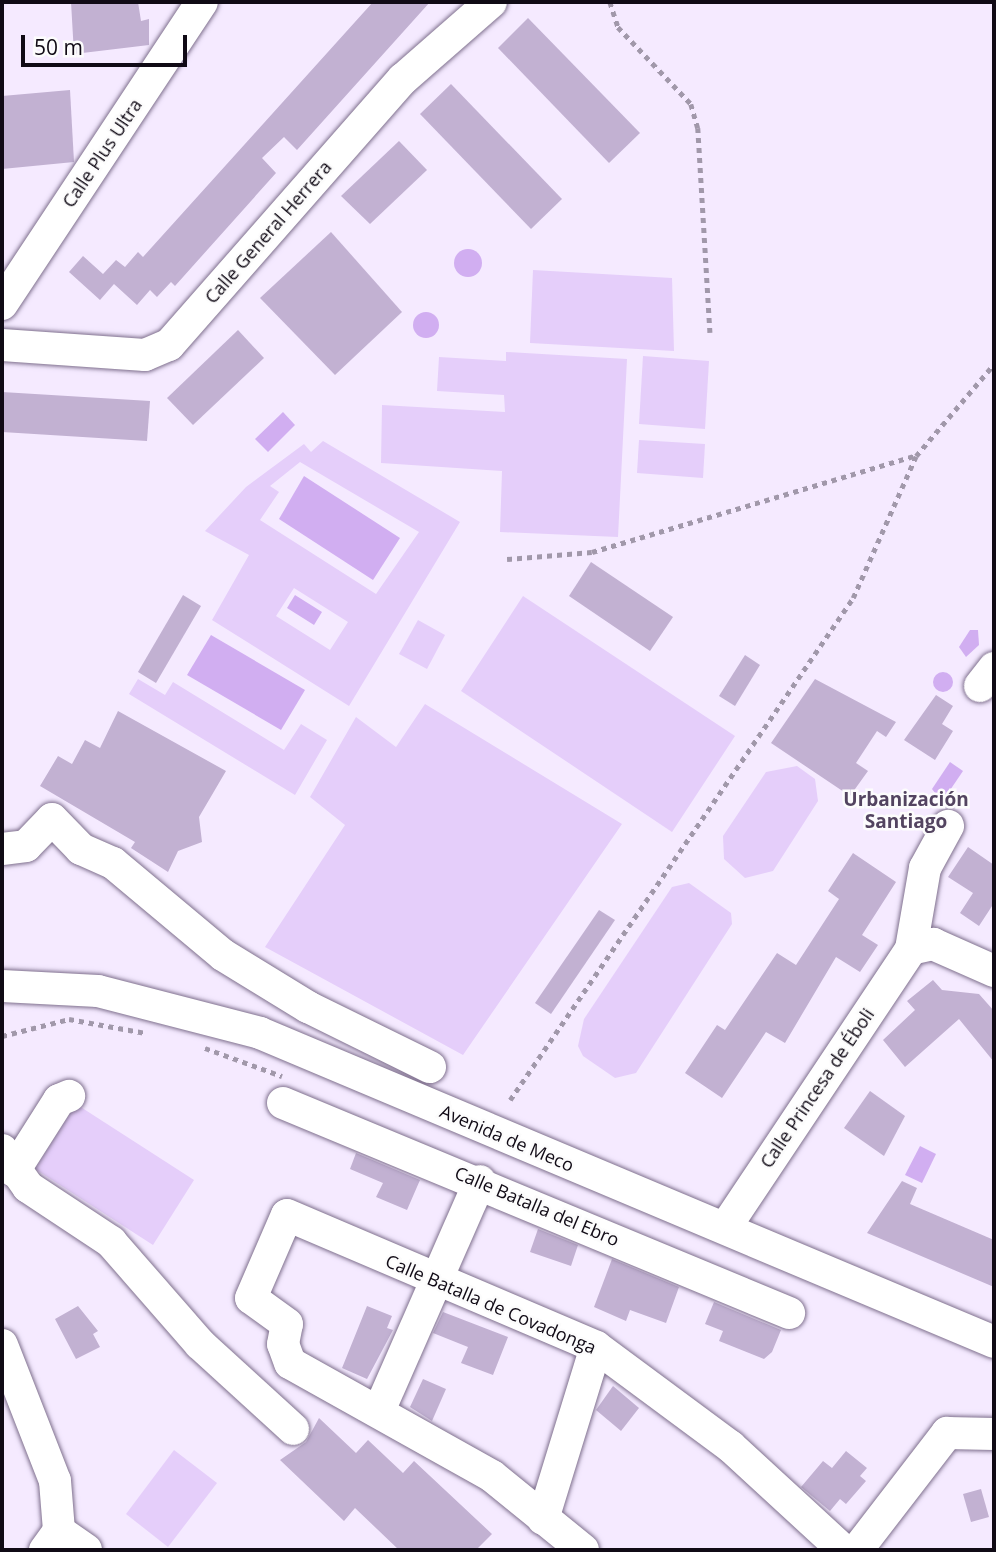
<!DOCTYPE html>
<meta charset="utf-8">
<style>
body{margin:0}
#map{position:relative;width:996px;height:1552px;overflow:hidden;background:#f5eaff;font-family:"Open Sans",sans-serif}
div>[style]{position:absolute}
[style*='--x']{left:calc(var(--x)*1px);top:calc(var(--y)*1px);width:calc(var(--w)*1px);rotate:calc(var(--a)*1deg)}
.green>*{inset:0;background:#e5cefa}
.water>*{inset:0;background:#d1aef1}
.round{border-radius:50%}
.building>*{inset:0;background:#c2b1d2}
.path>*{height:4.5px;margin-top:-2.25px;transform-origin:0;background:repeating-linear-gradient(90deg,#a198aa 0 5px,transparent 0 10px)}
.roads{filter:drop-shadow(0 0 2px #7f708e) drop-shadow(0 0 2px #7f708e)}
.minor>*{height:32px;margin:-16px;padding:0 16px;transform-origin:16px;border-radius:16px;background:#fff}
span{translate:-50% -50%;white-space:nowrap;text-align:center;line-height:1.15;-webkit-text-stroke:5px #fcfcfc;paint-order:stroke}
.street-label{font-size:18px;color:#100a15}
.neighbourhood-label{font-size:19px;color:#534460;font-weight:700}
.frame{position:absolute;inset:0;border:4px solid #100a15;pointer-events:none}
.scale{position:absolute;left:21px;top:35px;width:166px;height:32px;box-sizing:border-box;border:4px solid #100a15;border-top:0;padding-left:9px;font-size:21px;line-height:24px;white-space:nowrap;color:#100a15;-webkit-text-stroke:5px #fcfcfc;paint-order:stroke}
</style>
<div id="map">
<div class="green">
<div style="clip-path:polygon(533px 270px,672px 278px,674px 351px,530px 343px)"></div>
<div style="clip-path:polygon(506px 352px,627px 359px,618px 537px,500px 532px,502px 471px,381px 463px,382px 405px,505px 412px,504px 395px,437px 391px,439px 357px,506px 361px)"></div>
<div style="clip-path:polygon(643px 356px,709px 361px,705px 429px,639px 424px)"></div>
<div style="clip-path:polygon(639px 440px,705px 444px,703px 478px,637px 473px)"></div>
<div style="clip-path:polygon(evenodd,323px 441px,460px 522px,349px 706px,212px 620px,249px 555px,205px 531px,246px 487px,304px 444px,311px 452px,323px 441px,300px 462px,419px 532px,376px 594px,260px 520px,279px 492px,270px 486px,300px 462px,323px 441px,294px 588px,348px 622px,330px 650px,276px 616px,294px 588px)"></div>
<div style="clip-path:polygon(523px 596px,735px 736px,672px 832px,461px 691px)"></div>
<div style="clip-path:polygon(418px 620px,445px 635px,427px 669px,399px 654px)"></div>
<div style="clip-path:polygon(138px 679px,165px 695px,173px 682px,284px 750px,301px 724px,327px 740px,295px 795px,129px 694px)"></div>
<div style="clip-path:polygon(425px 704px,622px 824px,463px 1055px,265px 947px,345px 825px,310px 797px,356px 717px,396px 747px)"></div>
<div style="clip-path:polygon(797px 766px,815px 779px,818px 801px,773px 871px,745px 878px,724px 859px,723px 836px,766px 772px)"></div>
<div style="clip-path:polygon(689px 883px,731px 913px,732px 924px,636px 1073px,615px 1078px,583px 1056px,578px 1046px,584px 1019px,672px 887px)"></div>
<div style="clip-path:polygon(76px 1104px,194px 1180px,153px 1245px,35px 1169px)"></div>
<div style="clip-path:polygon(174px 1450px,217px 1483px,168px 1547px,126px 1514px)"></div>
</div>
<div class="water">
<div class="round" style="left:454px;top:249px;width:28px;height:28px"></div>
<div class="round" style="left:413px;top:312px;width:26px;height:26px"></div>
<div style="clip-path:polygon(283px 412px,295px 425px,268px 452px,255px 439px)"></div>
<div style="clip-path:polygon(304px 476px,400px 538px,373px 580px,279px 519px)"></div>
<div style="clip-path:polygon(295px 595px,322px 612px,314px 625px,287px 608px)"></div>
<div style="clip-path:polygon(970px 630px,978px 630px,979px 645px,966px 657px,959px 647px)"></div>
<div style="clip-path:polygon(211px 635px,305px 690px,281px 730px,187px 675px)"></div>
<div class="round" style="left:933px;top:672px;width:20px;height:20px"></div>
<div style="clip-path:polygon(950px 762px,963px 771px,942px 802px,932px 789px)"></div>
<div style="clip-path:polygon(920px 1146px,936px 1154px,922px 1183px,905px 1175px)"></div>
</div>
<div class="building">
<div style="clip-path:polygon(71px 2px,138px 2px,141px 21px,149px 19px,149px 45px,74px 54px)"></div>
<div style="clip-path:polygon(373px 2px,430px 2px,297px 150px,284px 137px,262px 158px,276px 173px,175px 286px,171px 282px,157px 297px,150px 290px,137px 305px,114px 284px,100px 300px,69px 272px,83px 256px,103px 274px,116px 260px,125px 267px,138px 252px,143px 257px)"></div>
<div style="clip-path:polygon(528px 18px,640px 133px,609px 163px,498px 48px)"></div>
<div style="clip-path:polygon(451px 84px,562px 199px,531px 229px,420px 114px)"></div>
<div style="clip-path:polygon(70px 90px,74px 162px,2px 169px,2px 96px)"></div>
<div style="clip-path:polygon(399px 141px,427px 170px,370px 224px,341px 196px)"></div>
<div style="clip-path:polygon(331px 232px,402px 312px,335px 375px,260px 298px)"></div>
<div style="clip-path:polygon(238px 330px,264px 358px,193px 425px,167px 398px)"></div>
<div style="clip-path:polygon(2px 392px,150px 401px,147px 441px,2px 432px)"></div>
<div style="clip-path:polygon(591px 562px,673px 617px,650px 651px,569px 596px)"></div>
<div style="clip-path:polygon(183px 595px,201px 606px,156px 683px,138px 672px)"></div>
<div style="clip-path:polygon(745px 655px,760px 665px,735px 706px,719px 696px)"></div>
<div style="clip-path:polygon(815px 679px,896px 722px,886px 737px,877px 731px,856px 763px,868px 771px,850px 796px,771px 743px)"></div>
<div style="clip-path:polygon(936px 695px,953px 706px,942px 724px,953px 731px,935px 760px,904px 740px)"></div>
<div style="clip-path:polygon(118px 711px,226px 771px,199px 817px,202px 842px,178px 851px,168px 872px,131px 848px,135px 842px,40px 786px,58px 756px,72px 764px,85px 740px,100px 748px)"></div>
<div style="clip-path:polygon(968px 847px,994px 865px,994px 903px,979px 926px,960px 913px,973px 893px,948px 877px)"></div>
<div style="clip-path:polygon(853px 853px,896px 882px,862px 935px,878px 945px,860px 972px,836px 957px,785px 1043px,766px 1032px,722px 1098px,685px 1073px,717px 1025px,725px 1030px,777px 953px,796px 965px,839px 899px,828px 891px)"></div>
<div style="clip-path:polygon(599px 910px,615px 920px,551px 1014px,535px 1003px)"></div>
<div style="clip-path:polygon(933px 980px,942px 990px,979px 994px,994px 1011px,994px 1062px,959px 1019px,905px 1067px,883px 1040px,915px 1010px,907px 1001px)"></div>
<div style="clip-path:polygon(870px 1091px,905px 1116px,884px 1156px,844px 1128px)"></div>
<div style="clip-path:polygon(356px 1153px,420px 1180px,407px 1210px,376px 1197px,383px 1183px,350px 1169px)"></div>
<div style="clip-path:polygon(902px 1181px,917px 1188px,910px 1204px,994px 1240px,994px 1287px,867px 1233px)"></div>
<div style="clip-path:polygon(538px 1229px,578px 1245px,571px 1266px,530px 1252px)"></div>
<div style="clip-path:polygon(612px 1259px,679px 1287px,666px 1323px,630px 1310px,626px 1321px,594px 1307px)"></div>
<div style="clip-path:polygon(714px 1302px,781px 1330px,772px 1352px,764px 1359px,719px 1341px,723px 1331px,705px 1324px)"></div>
<div style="clip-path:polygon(78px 1306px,98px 1331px,93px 1334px,100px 1347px,76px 1359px,55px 1319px)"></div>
<div style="clip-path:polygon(367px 1306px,392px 1316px,387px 1328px,393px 1330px,367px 1379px,342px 1368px)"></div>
<div style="clip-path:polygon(443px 1312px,508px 1337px,493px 1375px,461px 1363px,468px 1347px,433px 1333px)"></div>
<div style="clip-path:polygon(423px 1379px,446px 1389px,432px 1421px,410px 1407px)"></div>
<div style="clip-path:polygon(613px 1386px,639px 1408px,621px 1431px,596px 1410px)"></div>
<div style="clip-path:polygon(319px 1418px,356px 1453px,368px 1440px,403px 1473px,414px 1461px,492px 1534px,476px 1550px,399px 1550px,355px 1508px,344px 1521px,280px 1460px,306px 1442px)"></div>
<div style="clip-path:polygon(846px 1451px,867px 1468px,860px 1476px,866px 1481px,846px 1504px,840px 1499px,830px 1511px,801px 1487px,823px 1461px,832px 1468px)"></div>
<div style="clip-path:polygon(981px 1489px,989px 1517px,971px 1522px,963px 1494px)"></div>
</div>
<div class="path">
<div style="--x:610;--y:2;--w:26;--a:72"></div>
<div style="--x:618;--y:27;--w:106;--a:46.5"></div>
<div style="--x:691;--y:104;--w:25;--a:74"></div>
<div style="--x:698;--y:128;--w:205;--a:86.6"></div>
<div style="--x:507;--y:559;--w:85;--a:-4.7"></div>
<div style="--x:592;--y:552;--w:337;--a:-16.6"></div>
<div style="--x:2;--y:1036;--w:69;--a:-14.2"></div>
<div style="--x:69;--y:1019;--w:78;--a:10.3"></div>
<div style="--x:205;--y:1048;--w:82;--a:20"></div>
<div style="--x:510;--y:1100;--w:608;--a:-55.66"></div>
<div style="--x:853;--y:598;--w:155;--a:-66.1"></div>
<div style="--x:916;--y:456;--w:121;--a:-49.7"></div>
</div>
<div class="roads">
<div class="minor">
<div style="--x:2;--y:304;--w:362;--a:-56.5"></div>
<div style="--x:2;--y:345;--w:143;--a:4"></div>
<div style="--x:145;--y:355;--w:26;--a:-23"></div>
<div style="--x:169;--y:345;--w:354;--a:-48.7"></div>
<div style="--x:403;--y:79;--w:117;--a:-41.2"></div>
<div style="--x:980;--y:686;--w:23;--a:-52"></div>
<div style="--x:52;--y:819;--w:42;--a:46"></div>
<div style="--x:81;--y:849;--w:35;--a:24"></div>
<div style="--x:113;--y:863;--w:143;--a:39.9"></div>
<div style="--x:223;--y:955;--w:100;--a:31.5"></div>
<div style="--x:308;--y:1007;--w:136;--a:26.2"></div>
<div style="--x:2;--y:849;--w:24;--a:-7"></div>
<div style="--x:26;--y:846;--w:37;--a:-46"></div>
<div style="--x:911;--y:949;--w:82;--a:-80.2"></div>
<div style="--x:925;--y:868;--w:48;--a:-61.3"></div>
<div style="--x:2;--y:986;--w:96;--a:3"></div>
<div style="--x:98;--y:991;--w:167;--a:14.5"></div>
<div style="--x:260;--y:1033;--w:796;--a:22.83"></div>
<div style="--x:283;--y:1103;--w:548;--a:22.54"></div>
<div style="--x:2;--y:1150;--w:45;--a:54.9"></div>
<div style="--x:28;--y:1187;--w:100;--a:33.5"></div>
<div style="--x:111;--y:1242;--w:135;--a:48.9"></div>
<div style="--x:200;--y:1344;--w:126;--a:42.4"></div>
<div style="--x:14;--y:1171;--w:84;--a:-57.6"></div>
<div style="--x:59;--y:1100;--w:11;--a:-22"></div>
<div style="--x:725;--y:1228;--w:335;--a:-56.3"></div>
<div style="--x:911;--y:949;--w:23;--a:-13"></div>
<div style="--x:933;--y:944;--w:67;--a:23.9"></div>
<div style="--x:2;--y:1345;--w:146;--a:68.7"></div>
<div style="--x:55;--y:1481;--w:50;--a:85.4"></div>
<div style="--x:59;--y:1531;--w:24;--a:126"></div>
<div style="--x:379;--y:1411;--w:251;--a:-66.3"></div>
<div style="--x:543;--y:1519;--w:180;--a:-72.9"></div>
<div style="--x:59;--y:1531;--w:33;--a:35"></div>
<div style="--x:583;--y:1550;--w:117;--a:-140.9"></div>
<div style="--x:492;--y:1476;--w:231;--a:-150.8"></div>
<div style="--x:290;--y:1363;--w:20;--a:-110"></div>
<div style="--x:283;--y:1344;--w:20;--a:-79"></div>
<div style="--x:287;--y:1324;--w:44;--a:-144.2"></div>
<div style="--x:251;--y:1298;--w:90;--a:-66.6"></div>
<div style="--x:287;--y:1215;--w:336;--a:23.1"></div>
<div style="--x:596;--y:1347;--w:167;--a:36.5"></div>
<div style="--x:730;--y:1446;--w:154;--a:42.6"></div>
<div style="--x:857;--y:1550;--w:148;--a:-52.4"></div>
<div style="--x:947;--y:1433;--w:47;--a:1.2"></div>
</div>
</div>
<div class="street-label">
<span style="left:102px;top:153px;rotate:-56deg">Calle Plus Ultra</span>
<span style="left:268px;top:232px;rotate:-49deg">Calle General Herrera</span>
<span style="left:817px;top:1088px;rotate:-56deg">Calle Princesa de Éboli</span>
<span style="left:507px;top:1138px;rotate:23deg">Avenida de Meco</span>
<span style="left:537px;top:1206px;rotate:23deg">Calle Batalla del Ebro</span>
<span style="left:491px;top:1304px;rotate:23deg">Calle Batalla de Covadonga</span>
</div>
<div class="neighbourhood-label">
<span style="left:906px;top:811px">Urbanización<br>Santiago</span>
</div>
<div class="frame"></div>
<div class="scale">50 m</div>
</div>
